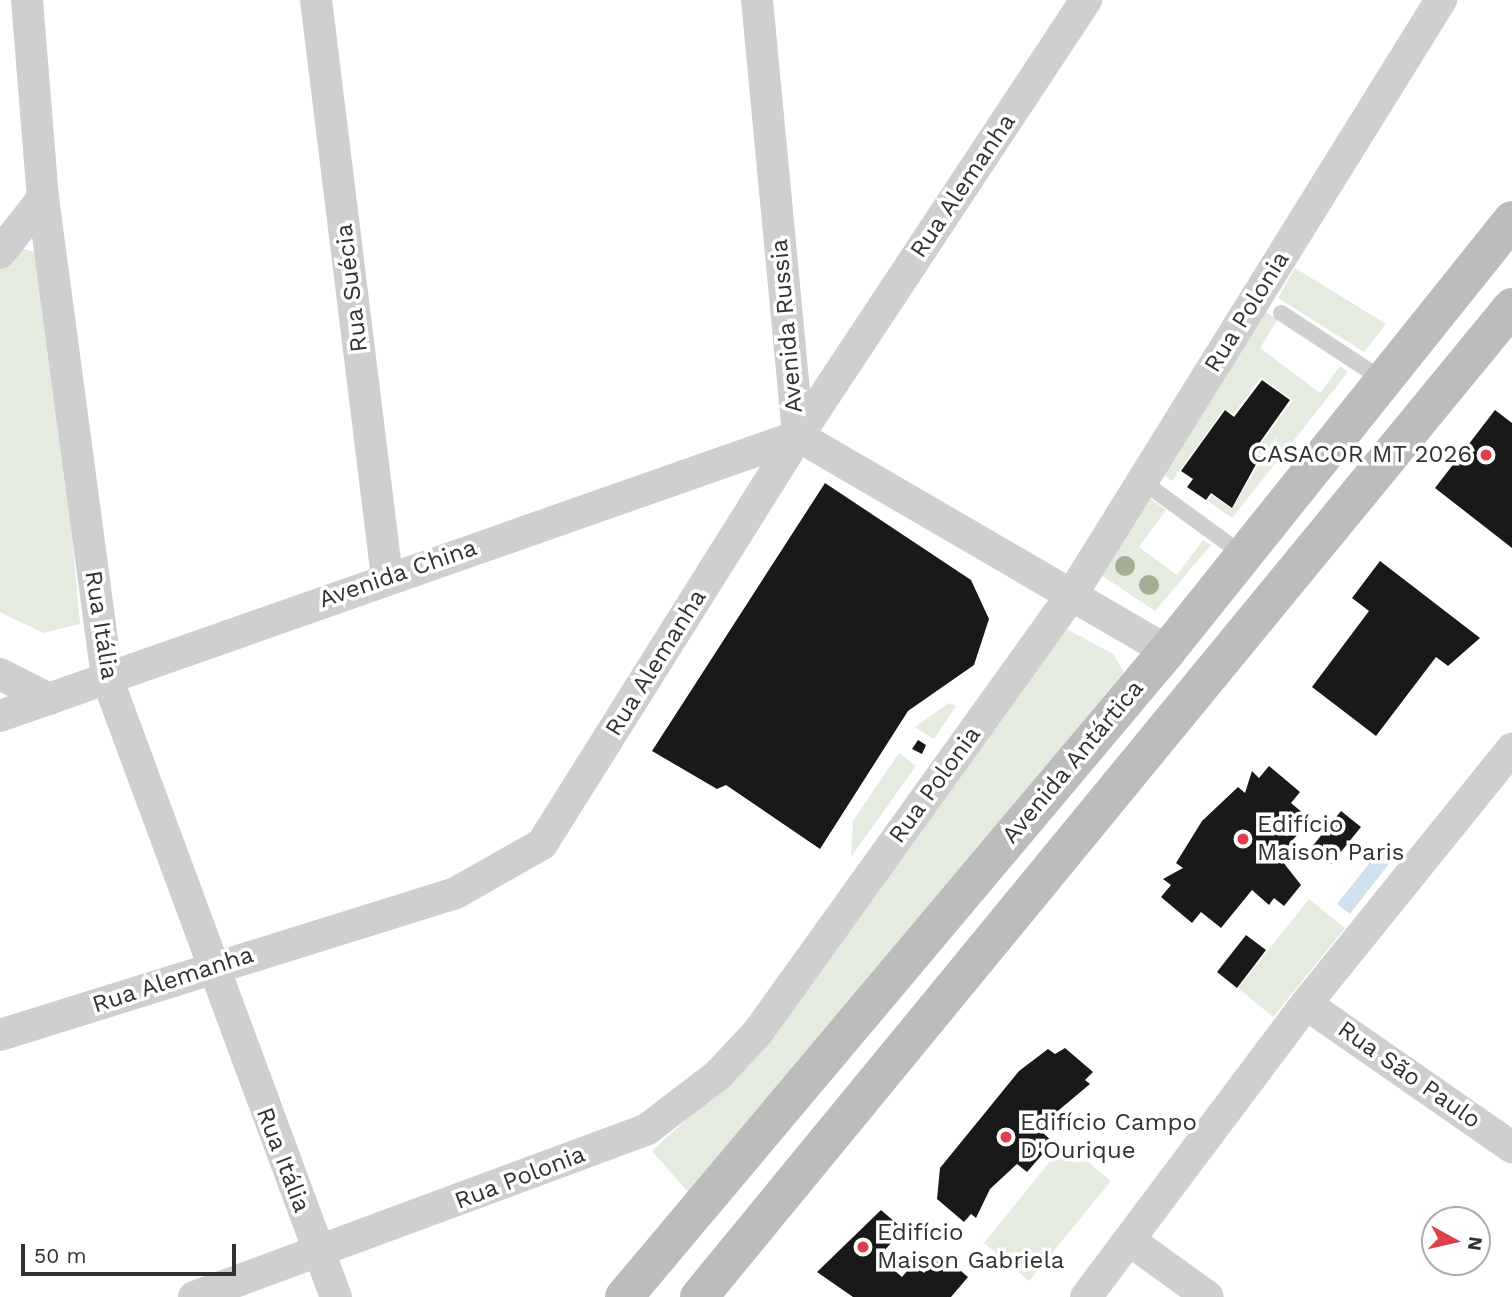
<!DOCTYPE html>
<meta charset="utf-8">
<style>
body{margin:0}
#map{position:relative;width:1512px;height:1297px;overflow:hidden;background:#fff;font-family:"Work Sans",sans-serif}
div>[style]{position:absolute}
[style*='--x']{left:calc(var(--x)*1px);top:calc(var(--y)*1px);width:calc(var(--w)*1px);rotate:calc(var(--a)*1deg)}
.green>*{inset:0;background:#e5ebdf}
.water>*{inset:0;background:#cfe1ec}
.building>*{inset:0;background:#191919}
.service>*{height:16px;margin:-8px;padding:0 8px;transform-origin:8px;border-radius:8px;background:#cfcfcf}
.minor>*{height:32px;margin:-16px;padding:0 16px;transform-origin:16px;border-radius:16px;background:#cfcfcf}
.secondary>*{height:38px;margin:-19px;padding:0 19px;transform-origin:19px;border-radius:19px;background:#bcbcbc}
.trees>*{width:20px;height:20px;margin:-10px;border-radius:50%;background:#a2ae96}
.dots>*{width:19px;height:19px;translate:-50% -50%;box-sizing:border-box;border:4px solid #fff;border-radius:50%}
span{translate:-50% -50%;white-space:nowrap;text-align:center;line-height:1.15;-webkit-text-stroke:7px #fff;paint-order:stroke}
.street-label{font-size:24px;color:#323232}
.poi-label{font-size:24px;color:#323232}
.right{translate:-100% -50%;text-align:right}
.left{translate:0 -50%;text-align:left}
.north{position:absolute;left:1421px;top:1206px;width:70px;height:70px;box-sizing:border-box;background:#fff;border:2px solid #adadad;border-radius:50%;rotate:98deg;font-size:19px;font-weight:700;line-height:28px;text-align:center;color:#323232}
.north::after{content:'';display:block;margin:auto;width:24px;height:32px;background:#dd404a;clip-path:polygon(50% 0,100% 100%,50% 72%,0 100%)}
.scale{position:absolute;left:21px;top:1244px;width:215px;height:32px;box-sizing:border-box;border:4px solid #323232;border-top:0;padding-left:9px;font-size:21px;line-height:24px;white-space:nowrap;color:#323232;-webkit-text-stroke:5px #fff;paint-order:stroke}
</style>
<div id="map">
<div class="green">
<div style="clip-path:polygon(19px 247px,46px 256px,80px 624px,43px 633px,0 612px,0 270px)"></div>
<div style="clip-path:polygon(1295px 268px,1386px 324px,1364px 352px,1278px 298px)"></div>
<div style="clip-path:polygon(1265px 312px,1278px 319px,1260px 348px,1320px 393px,1340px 366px,1348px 372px,1232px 518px,1208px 501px,1212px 495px,1232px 509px,1263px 456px,1255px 451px,1293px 400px,1261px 377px,1234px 414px,1224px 409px,1172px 481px,1160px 472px)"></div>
<div style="clip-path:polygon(1148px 497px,1166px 510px,1139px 547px,1177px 575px,1203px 540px,1211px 545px,1155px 611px,1101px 575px)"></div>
<div style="clip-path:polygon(1067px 629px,1113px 654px,1124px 672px,689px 1193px,652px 1151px,722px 1087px,1055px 636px)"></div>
<div style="clip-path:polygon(949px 703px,956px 706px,934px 739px,915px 727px)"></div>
<div style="clip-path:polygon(899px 753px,916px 766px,851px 857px,853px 821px)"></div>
<div style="clip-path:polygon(1309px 899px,1345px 928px,1273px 1017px,1238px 988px)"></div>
<div style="clip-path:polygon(1065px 1143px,1111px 1181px,1029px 1281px,984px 1243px)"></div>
</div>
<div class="water">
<div style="clip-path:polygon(1383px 846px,1395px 856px,1350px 914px,1337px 904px)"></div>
</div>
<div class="building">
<div style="clip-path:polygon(1262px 380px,1290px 400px,1253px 452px,1260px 457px,1232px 508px,1211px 493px,1206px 500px,1187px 487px,1193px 479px,1181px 471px,1225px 410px,1234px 417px)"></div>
<div style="clip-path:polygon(1495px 410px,1512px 423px,1512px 548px,1435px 488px)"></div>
<div style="clip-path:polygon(825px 483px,971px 580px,989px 619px,974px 665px,908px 711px,820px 849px,726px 785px,717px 789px,652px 751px)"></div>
<div style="clip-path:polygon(1380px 561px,1480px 638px,1448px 666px,1436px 657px,1376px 736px,1312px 687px,1369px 611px,1352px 598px)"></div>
<div style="clip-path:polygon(918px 740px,926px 745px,922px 754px,912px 749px)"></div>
<div style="clip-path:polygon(1269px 766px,1300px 792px,1291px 803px,1310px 819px,1279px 857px,1301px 885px,1284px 906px,1274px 898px,1269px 905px,1252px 890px,1221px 928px,1201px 912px,1192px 923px,1161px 897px,1171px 885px,1163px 879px,1183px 868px,1176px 863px,1202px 821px,1238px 787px,1245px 793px,1252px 771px,1259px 778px)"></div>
<div style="clip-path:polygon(1341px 811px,1361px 827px,1331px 864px,1311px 848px)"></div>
<div style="clip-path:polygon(1246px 935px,1266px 950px,1237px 988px,1217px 972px)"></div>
<div style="clip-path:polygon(1065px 1048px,1093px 1072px,1085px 1080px,1090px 1084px,1053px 1115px,1043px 1133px,1053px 1142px,1027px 1172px,1017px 1164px,990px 1189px,976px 1218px,971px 1214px,964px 1222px,937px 1199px,940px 1168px,1019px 1071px,1048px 1049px,1055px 1054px)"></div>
<div style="clip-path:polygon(881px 1210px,903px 1229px,879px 1257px,902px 1277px,913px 1264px,924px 1273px,941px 1254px,968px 1277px,951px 1297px,853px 1297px,817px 1272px)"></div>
</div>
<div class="service">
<div style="--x:1281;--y:313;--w:121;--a:33.2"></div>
<div style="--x:1142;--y:481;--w:124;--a:36.1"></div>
</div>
<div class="minor">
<div style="--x:27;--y:0;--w:199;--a:85.4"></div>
<div style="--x:43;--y:198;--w:484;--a:82.4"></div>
<div style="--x:107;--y:678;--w:660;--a:69.7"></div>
<div style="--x:316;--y:0;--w:581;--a:82.99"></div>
<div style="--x:757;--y:0;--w:438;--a:84.6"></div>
<div style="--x:798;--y:436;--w:427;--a:30.2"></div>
<div style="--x:0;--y:253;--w:70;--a:-52"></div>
<div style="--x:0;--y:674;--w:55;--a:27"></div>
<div style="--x:0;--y:716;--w:846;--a:-19.33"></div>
<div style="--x:1306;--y:1004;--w:251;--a:34.8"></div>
<div style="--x:0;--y:1035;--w:475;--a:-17.3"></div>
<div style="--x:454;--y:894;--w:101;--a:-29.6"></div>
<div style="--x:542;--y:844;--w:482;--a:-57.9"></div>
<div style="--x:798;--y:436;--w:523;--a:-56.55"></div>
<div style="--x:1129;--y:1240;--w:97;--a:35.8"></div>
<div style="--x:194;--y:1297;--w:482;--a:-20.3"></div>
<div style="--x:646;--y:1130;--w:91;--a:-37.4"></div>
<div style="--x:718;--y:1075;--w:59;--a:-47.1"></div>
<div style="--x:758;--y:1032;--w:537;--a:-54.33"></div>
<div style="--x:1071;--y:596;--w:702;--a:-58.17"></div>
<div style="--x:1086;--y:1297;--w:366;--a:-53.1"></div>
<div style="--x:1306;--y:1004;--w:328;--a:-51.1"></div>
</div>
<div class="secondary">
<div style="--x:624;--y:1297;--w:844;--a:-49.95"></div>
<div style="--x:1167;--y:651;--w:552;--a:-51.32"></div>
<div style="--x:699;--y:1297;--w:1281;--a:-50.61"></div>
</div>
<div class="trees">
<div style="left:1125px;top:566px"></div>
<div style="left:1149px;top:585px"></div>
</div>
<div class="dots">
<div style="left:1486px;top:455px;background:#dd404a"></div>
<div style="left:1243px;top:839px;background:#dd404a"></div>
<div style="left:1006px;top:1137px;background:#dd404a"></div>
<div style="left:863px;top:1247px;background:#dd404a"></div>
</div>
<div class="street-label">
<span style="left:963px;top:186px;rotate:-56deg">Rua Alemanha</span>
<span style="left:352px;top:288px;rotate:-97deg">Rua Suécia</span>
<span style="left:1247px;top:312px;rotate:-58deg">Rua Polonia</span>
<span style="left:787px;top:326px;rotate:-95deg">Avenida Russia</span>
<span style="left:398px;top:574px;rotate:-19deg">Avenida China</span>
<span style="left:101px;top:625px;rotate:81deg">Rua Itália</span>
<span style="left:656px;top:663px;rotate:-58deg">Rua Alemanha</span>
<span style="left:1073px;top:762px;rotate:-50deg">Avenida Antártica</span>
<span style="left:935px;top:785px;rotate:-54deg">Rua Polonia</span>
<span style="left:173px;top:980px;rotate:-18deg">Rua Alemanha</span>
<span style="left:1409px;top:1075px;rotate:35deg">Rua São Paulo</span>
<span style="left:283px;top:1160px;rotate:69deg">Rua Itália</span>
<span style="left:520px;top:1178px;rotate:-21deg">Rua Polonia</span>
</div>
<div class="poi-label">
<span class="right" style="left:1472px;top:455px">CASACOR MT 2026</span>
<span class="left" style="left:1257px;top:839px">Edifício<br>Maison Paris</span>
<span class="left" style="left:1020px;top:1137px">Edifício Campo<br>D'Ourique</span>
<span class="left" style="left:877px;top:1247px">Edifício<br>Maison Gabriela</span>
</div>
<div class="north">N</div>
<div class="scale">50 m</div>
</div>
